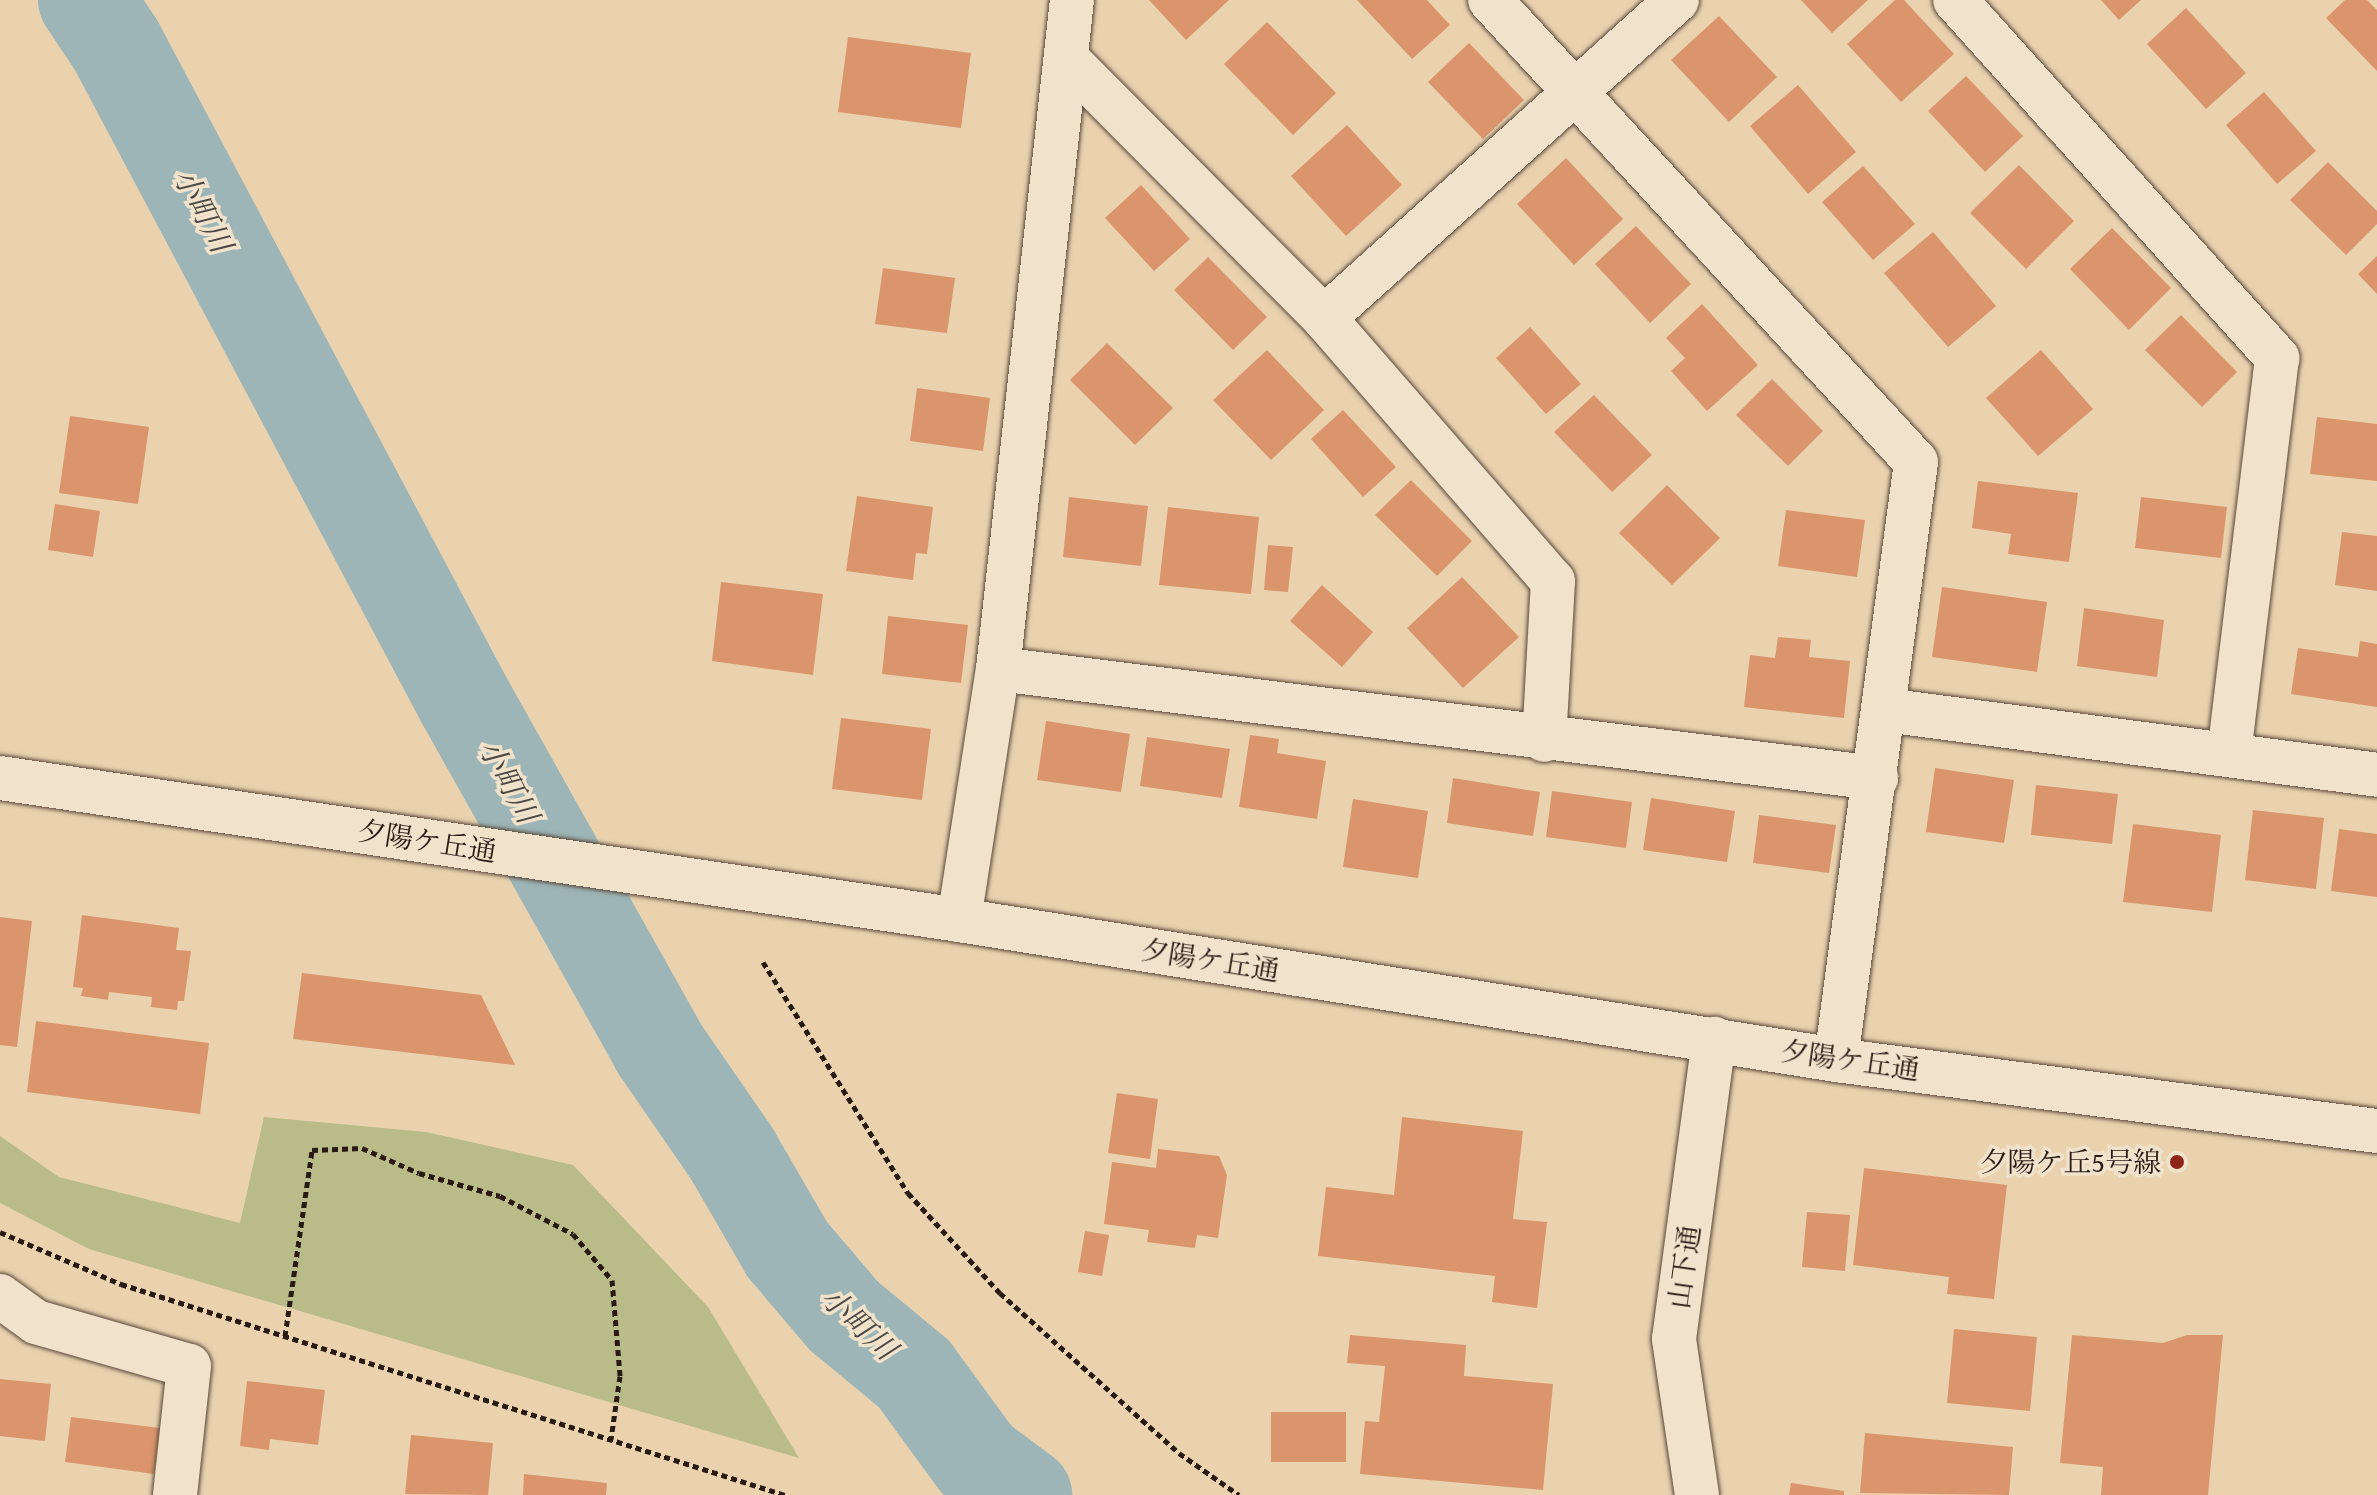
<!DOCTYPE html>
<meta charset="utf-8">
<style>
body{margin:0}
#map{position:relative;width:2377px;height:1495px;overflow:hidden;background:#ead2af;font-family:"Gentium Book Plus","Noto Serif JP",serif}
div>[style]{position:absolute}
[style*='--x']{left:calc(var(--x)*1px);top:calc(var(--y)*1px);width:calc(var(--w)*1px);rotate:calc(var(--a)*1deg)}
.green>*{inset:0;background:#b9bb89}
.river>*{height:96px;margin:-48px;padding:0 48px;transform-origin:48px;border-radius:48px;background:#9db5b6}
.building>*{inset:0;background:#da956c}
.path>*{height:5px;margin-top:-2.5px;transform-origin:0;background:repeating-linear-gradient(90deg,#291a14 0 6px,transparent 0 10px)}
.roads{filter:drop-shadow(0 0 2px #59483b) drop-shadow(0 0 2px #59483b)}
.minor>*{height:44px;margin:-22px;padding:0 22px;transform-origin:22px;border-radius:22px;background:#f1e2cb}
.dots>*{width:22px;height:22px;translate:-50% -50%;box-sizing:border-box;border:4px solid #f1e2cb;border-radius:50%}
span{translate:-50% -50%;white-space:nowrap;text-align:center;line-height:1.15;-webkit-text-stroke:7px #f1e2cb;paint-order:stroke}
.street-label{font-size:28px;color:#291a14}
.poi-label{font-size:28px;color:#291a14}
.right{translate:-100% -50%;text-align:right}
.water-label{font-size:30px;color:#4c4845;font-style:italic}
</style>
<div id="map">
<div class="green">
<div style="clip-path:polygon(264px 1117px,426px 1132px,573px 1165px,708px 1307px,799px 1458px,89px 1249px,0 1203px,0 1136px,59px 1177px,240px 1223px)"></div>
</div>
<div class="river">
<div style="--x:86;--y:0;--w:54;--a:56.3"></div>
<div style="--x:116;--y:45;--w:742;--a:62.02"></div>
<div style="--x:464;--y:700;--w:399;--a:60.7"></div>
<div style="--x:659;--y:1048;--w:129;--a:55.4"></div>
<div style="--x:732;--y:1154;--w:110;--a:59.9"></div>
<div style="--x:787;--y:1249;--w:88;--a:49.6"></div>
<div style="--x:844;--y:1316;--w:91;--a:39.6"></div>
<div style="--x:914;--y:1374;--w:107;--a:53.8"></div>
<div style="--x:977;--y:1460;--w:59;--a:36.7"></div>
</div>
<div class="building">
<div style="clip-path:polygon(1149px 0,1229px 0,1186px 40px)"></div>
<div style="clip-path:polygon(1357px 0,1427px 0,1450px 25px,1412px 59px)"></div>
<div style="clip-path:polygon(1801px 0,1868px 0,1832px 33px)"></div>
<div style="clip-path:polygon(1895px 0,1904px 0,1954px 54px,1901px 102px,1847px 44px)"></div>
<div style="clip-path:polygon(2101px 0,2141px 0,2119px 20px)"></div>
<div style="clip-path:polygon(2345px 0,2367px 0,2377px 10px,2377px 71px,2326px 18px)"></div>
<div style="clip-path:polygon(2186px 8px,2246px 73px,2206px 109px,2147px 44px)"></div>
<div style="clip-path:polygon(1719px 16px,1777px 77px,1729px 122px,1671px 60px)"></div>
<div style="clip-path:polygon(1267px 22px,1336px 93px,1293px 135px,1224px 64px)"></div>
<div style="clip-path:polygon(848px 37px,971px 53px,961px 128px,838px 112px)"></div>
<div style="clip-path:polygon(1469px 43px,1524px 100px,1483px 139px,1428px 82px)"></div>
<div style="clip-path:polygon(1966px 76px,2023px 136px,1985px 172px,1928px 111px)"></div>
<div style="clip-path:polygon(1798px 85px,1856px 152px,1808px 194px,1750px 126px)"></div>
<div style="clip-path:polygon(2264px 92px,2316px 151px,2277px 184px,2226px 125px)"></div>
<div style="clip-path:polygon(1347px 125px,1402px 185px,1346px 236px,1291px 176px)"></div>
<div style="clip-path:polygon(1566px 158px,1623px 219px,1574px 265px,1517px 204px)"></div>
<div style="clip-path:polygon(2328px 162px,2377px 211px,2377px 224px,2346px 255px,2290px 200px)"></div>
<div style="clip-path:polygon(2019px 165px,2074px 221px,2026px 269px,1970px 213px)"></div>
<div style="clip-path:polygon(1863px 166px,1915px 224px,1873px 260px,1822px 202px)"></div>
<div style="clip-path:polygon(1141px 185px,1190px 239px,1154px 271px,1105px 218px)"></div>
<div style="clip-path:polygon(1636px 226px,1691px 284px,1650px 323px,1595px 264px)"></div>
<div style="clip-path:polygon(2112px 228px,2171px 288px,2129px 330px,2070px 269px)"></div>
<div style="clip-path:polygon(1933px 232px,1996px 306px,1948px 347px,1884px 273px)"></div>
<div style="clip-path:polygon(2377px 256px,2377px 294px,2358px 274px)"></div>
<div style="clip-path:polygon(1208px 257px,1267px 317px,1233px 350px,1174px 290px)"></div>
<div style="clip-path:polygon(883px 268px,955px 278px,947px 333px,875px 324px)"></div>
<div style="clip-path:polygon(1702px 304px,1758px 365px,1707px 411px,1671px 371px,1685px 358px,1666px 338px)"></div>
<div style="clip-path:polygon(2181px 315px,2237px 372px,2202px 407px,2145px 350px)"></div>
<div style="clip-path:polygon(1530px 327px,1581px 384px,1546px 414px,1496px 358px)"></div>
<div style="clip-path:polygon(1107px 343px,1173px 408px,1135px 445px,1070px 380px)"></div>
<div style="clip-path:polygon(1267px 350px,1324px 410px,1271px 460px,1213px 400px)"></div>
<div style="clip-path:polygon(2041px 350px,2093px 409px,2038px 456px,1986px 398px)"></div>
<div style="clip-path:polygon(1772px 379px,1823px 431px,1788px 466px,1736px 415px)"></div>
<div style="clip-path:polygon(917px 388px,990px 398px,983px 451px,910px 441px)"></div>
<div style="clip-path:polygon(1594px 395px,1652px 455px,1612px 492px,1554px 432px)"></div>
<div style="clip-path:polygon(1343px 410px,1396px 467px,1363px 497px,1311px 439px)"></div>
<div style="clip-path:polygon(70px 416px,149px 427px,138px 504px,59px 493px)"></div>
<div style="clip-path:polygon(2317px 417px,2377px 424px,2377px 481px,2310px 474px)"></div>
<div style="clip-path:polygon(1411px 480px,1472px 541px,1437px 576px,1375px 515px)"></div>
<div style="clip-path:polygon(1978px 481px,2078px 493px,2069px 562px,2008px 554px,2011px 534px,1972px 528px)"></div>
<div style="clip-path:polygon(1667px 485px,1720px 538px,1672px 585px,1619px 533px)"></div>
<div style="clip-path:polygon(857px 496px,933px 507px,927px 554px,916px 553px,913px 580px,846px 571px)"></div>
<div style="clip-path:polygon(1069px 497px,1148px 506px,1141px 566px,1063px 557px)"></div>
<div style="clip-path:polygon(2141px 497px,2227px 507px,2221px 558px,2135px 548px)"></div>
<div style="clip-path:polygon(55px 504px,100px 511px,93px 557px,48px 550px)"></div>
<div style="clip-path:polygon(1168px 507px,1259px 517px,1251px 594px,1159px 585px)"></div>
<div style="clip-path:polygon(1786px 510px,1865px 520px,1857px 577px,1778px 566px)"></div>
<div style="clip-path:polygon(2342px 532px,2377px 536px,2377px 591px,2335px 585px)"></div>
<div style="clip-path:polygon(1268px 545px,1293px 547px,1288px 592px,1264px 590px)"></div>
<div style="clip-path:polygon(1462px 577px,1519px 637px,1463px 688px,1407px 628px)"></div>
<div style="clip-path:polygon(721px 582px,823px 594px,813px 675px,712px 661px)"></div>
<div style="clip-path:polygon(1322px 585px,1373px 632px,1342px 667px,1290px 621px)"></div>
<div style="clip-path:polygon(1942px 587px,2047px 602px,2037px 672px,1932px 657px)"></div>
<div style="clip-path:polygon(2084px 608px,2164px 620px,2157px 677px,2077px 666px)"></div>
<div style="clip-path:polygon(888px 616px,968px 625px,961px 683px,882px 674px)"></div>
<div style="clip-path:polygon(1778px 637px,1811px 640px,1809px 657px,1850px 661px,1844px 718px,1744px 707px,1750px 655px,1775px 658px)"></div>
<div style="clip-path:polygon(2360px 641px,2377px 644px,2377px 707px,2291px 694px,2298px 648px,2358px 657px)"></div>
<div style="clip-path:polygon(841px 718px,931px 729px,922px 800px,832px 789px)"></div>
<div style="clip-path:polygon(1046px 721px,1130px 734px,1121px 792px,1037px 780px)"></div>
<div style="clip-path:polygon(1250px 735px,1279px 739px,1277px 753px,1326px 761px,1317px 819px,1239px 807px)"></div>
<div style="clip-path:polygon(1147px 737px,1230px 749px,1222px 798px,1140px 786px)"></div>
<div style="clip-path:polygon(1935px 768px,2014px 780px,2004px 843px,1926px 832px)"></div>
<div style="clip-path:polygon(1453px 778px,1540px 792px,1533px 836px,1447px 823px)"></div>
<div style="clip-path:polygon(2036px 785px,2118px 794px,2112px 844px,2031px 835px)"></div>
<div style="clip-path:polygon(1552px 791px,1632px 802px,1626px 848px,1546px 837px)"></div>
<div style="clip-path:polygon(1651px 798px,1735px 811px,1727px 862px,1643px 850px)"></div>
<div style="clip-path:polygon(1353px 799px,1428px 811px,1418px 878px,1343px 867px)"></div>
<div style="clip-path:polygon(2253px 810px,2324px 818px,2316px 889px,2245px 880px)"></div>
<div style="clip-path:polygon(1759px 815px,1836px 825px,1829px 873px,1753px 863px)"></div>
<div style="clip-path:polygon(2133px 824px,2221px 835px,2212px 912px,2123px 902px)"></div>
<div style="clip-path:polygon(2339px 829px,2377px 834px,2377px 897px,2331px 891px)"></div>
<div style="clip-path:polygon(82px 915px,179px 928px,176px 950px,191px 951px,184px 1001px,178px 1001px,177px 1010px,151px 1007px,152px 997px,109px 992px,108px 1000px,81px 996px,83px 988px,73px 987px)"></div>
<div style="clip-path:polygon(0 917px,32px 921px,17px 1047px,0 1045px)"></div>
<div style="clip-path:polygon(302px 973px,481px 995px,515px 1065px,293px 1039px)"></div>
<div style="clip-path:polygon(36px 1021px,209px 1043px,200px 1114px,27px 1092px)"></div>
<div style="clip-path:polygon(1117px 1093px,1158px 1099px,1150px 1159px,1108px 1153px)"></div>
<div style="clip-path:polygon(1402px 1117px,1523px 1131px,1513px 1219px,1547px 1222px,1537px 1308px,1492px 1302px,1495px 1276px,1318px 1256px,1326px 1187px,1394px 1195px)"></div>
<div style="clip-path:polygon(1158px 1149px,1219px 1156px,1227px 1175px,1218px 1238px,1197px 1235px,1195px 1248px,1147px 1242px,1149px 1230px,1104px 1224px,1112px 1162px,1156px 1168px)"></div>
<div style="clip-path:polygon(1864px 1168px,2007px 1185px,1994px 1299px,1947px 1294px,1949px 1277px,1853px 1265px)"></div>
<div style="clip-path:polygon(1807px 1212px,1850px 1215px,1845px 1271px,1802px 1267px)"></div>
<div style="clip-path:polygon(1085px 1231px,1109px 1235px,1102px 1276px,1078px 1272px)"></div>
<div style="clip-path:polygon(1954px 1329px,2037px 1337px,2030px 1411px,1947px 1403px)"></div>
<div style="clip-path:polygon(1350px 1335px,1466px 1345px,1464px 1376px,1553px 1384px,1543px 1490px,1360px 1474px,1365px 1421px,1379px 1422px,1385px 1366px,1347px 1363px)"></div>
<div style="clip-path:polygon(2072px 1335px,2163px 1343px,2187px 1335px,2223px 1335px,2208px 1495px,2101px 1495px,2103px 1467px,2060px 1463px)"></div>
<div style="clip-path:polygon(0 1379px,51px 1384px,45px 1441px,0 1436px)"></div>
<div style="clip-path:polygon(247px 1381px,325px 1390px,318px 1445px,270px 1439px,269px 1450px,240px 1446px)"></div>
<div style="clip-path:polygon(1271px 1412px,1346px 1412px,1346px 1462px,1271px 1462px)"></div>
<div style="clip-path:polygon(71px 1417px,160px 1428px,154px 1474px,65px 1462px)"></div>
<div style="clip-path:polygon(1865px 1433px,2013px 1447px,2009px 1495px,1860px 1493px)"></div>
<div style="clip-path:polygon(411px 1435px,493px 1443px,488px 1495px,405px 1494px)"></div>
<div style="clip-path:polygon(524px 1474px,607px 1483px,606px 1495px,523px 1495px)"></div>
<div style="clip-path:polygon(1791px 1483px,1844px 1491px,1844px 1495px,1789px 1495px)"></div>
</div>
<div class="path">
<div style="--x:763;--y:962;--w:273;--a:57.9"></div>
<div style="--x:908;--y:1193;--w:136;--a:47.4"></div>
<div style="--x:1000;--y:1293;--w:240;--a:41.8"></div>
<div style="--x:1179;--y:1453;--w:73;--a:35"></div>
<div style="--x:0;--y:1232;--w:132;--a:23.3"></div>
<div style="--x:121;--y:1284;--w:697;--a:17.63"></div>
<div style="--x:285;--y:1336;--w:188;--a:-81.7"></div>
<div style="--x:312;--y:1150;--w:50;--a:-2.3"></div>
<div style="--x:362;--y:1148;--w:62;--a:23.7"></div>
<div style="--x:419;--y:1173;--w:84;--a:15.9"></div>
<div style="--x:500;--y:1196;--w:82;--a:27.5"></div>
<div style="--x:573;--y:1234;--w:60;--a:49.7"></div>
<div style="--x:612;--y:1280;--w:96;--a:85.2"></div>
<div style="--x:620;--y:1376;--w:64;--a:98.1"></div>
</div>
<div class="roads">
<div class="minor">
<div style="--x:1490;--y:0;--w:628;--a:47.32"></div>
<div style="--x:1916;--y:462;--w:603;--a:97.62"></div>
<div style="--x:1955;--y:0;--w:482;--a:48"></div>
<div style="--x:2277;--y:358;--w:398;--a:96.9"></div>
<div style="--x:1066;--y:58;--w:366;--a:45.2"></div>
<div style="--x:1324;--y:318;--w:349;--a:49"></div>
<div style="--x:1553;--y:581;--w:159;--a:93.2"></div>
<div style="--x:1324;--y:318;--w:475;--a:-42"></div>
<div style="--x:998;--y:669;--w:885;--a:7.08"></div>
<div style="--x:1885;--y:710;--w:496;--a:7.5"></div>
<div style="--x:0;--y:778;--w:969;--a:8.42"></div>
<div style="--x:959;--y:920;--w:888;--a:9.07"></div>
<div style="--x:1836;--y:1060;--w:546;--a:7.48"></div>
<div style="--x:959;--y:920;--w:254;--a:-81.2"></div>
<div style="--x:998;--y:669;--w:673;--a:-83.69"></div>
<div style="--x:0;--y:1296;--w:44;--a:35.8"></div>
<div style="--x:36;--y:1322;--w:159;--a:16"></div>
<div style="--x:189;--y:1366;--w:130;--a:96.2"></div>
<div style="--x:1697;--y:1495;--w:158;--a:-98.4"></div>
<div style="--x:1674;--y:1339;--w:303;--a:-82.4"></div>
</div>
</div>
<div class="dots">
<div style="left:2177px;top:1162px;background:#8f2418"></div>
</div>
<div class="street-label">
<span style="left:427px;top:841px;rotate:9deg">夕陽ケ丘通</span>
<span style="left:1210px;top:960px;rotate:9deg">夕陽ケ丘通</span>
<span style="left:1850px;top:1060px;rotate:8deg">夕陽ケ丘通</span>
<span style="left:1684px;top:1267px;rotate:-82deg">山下通</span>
</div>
<div class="poi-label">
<span class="right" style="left:2161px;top:1162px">夕陽ケ丘5号線</span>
</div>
<div class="water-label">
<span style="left:203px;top:210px;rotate:62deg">小町川</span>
<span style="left:509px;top:781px;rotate:61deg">小町川</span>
<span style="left:859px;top:1323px;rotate:43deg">小町川</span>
</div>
</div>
